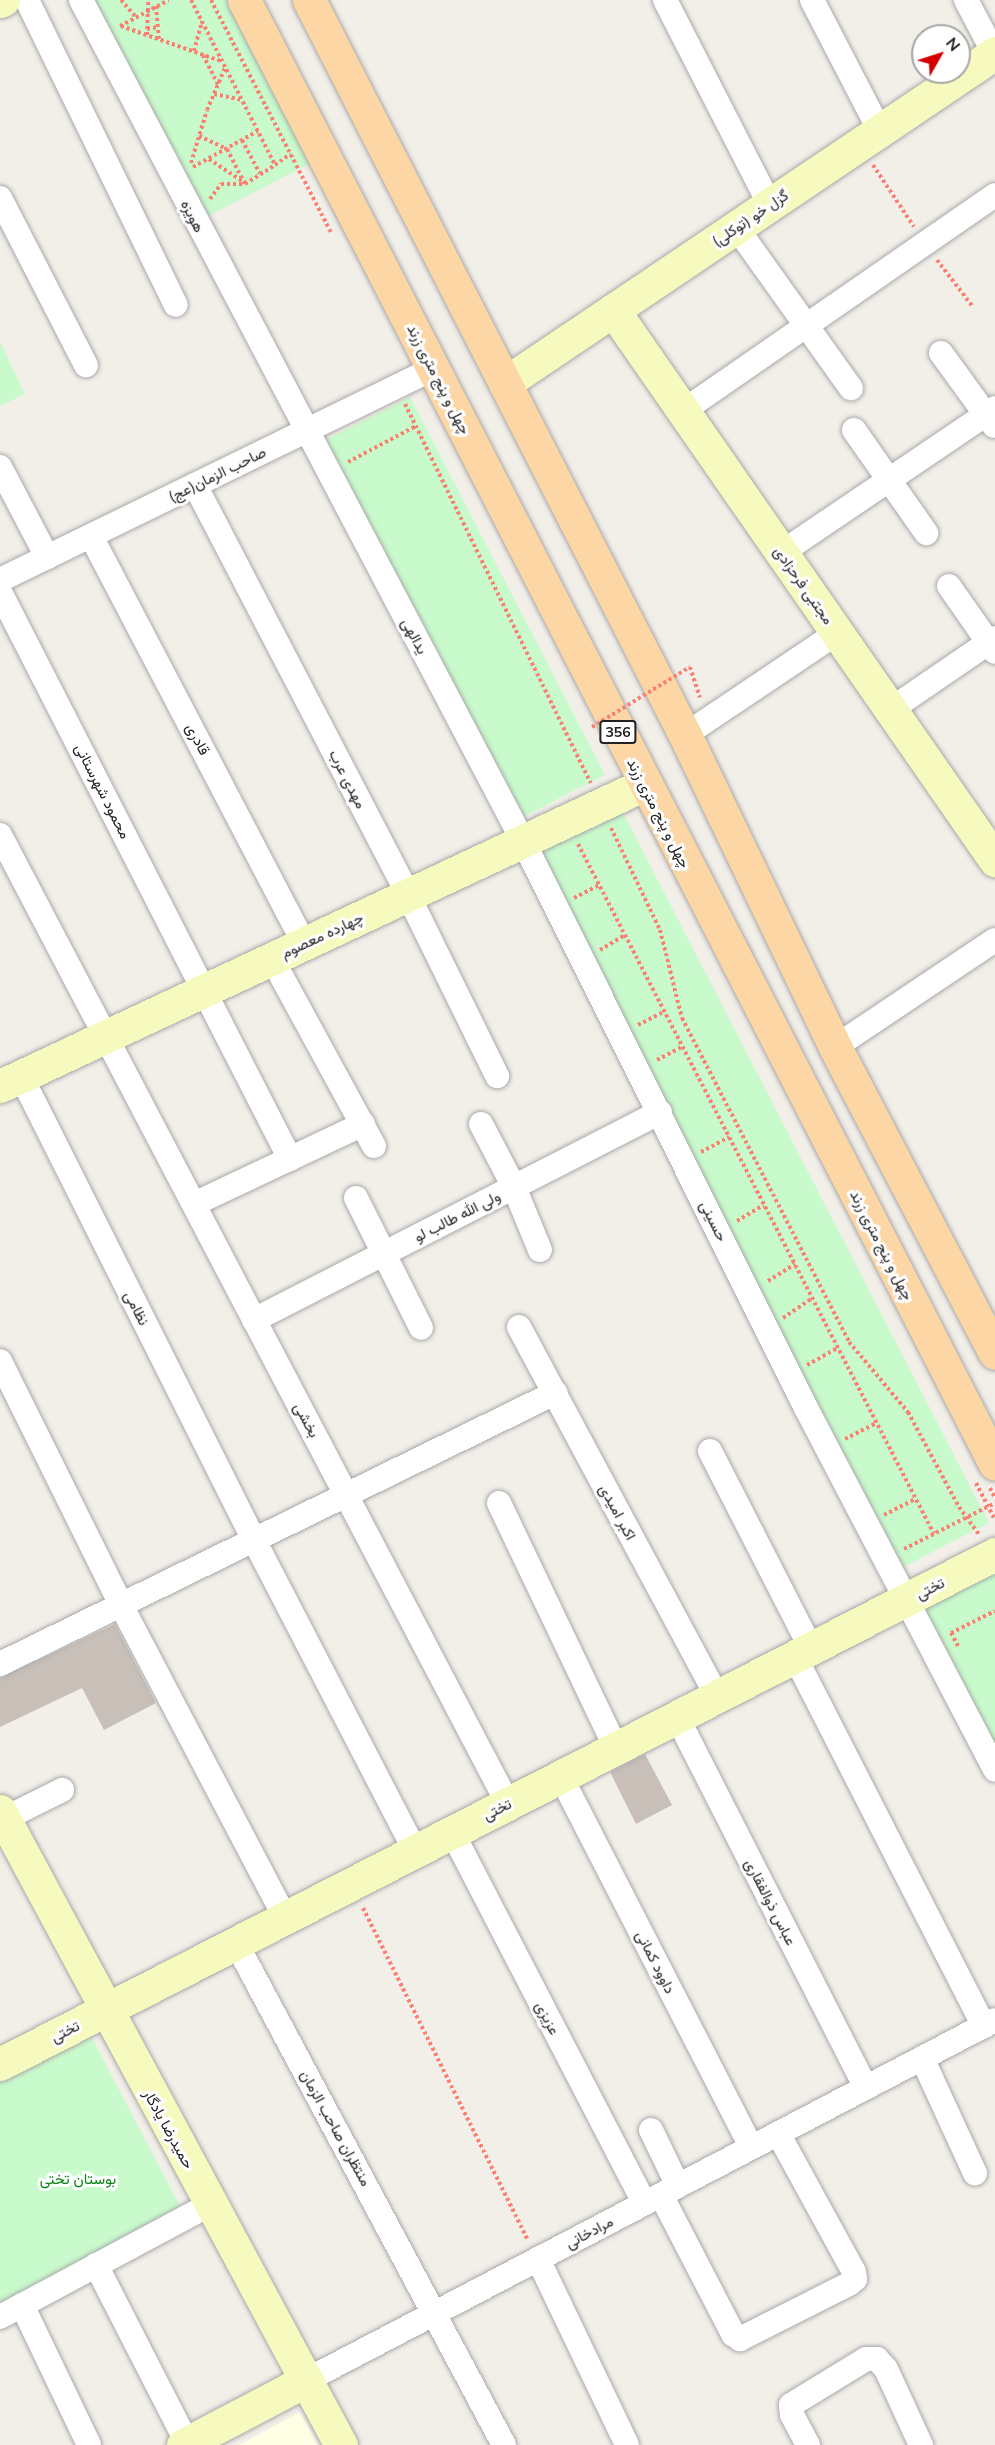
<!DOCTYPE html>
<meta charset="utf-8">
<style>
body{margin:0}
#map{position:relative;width:995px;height:2445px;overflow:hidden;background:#f2efe9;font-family:Mulish,Vazirmatn,sans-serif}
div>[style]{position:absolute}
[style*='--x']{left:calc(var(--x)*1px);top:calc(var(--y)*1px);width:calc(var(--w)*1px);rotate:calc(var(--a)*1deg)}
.education>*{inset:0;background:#ffffe5}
.park>*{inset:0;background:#c8facc}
.building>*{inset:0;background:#c7bfb8}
.path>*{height:4px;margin-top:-2px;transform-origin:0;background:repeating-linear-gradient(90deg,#fa8072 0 3px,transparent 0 6px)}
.roads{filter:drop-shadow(0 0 2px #a9a9a9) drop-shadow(0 0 2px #a9a9a9)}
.street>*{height:24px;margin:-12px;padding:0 12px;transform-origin:12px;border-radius:12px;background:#fff}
.secondary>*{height:33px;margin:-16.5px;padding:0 16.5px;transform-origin:16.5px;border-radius:16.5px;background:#f7fabf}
.primary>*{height:33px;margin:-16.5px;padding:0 16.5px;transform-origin:16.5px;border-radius:16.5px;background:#fcd6a4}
.path-bridge>*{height:4px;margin-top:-2px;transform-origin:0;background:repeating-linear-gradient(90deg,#fa8072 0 3px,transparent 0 6px)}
span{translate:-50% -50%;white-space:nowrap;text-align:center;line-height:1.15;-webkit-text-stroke:6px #fff;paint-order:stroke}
.shield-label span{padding:2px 4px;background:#fff;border:2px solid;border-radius:4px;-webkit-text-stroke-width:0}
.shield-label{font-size:14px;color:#222;font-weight:700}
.street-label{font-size:15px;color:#222}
.park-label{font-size:15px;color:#0c8416}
.north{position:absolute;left:911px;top:24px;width:60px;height:60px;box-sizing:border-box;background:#fff;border:2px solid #a7a7a7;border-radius:50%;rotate:51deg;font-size:16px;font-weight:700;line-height:24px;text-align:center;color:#222}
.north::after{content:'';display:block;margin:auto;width:21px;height:27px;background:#d40000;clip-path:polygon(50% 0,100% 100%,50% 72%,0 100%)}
</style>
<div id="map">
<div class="education">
<div style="clip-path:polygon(300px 2412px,318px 2445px,239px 2445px)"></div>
</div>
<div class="park">
<div style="clip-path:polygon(95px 0,233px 0,315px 161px,202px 219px)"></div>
<div style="clip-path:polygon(0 342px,25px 394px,0 406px)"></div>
<div style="clip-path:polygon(410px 397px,605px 775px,515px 821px,320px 443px)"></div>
<div style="clip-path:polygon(617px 801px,989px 1523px,899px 1569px,534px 843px)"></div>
<div style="clip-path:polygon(995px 1566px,995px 1759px,916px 1606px)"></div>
<div style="clip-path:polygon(91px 2036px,183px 2212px,0 2307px,0 2083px)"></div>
</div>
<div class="building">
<div style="clip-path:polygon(115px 1624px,156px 1703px,104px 1730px,82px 1688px,0 1727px,0 1678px)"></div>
<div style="clip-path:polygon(645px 1754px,672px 1805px,636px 1824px,610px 1772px)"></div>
</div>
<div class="path">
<div style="--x:121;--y:0;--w:23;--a:49"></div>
<div style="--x:191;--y:0;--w:185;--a:63"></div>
<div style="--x:275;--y:165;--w:19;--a:-36"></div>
<div style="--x:211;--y:0;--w:261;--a:62.7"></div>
<div style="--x:156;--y:6;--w:33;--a:85"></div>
<div style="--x:120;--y:26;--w:55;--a:-28"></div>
<div style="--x:121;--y:26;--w:106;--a:19.3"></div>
<div style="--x:147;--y:29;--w:11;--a:-10"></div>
<div style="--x:147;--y:35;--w:35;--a:-88"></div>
<div style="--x:194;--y:51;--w:31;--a:-75"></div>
<div style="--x:203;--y:55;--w:33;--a:63"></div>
<div style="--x:214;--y:94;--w:29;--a:12"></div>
<div style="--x:199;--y:136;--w:31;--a:25"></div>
<div style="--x:227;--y:149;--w:39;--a:63"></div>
<div style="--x:245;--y:184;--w:36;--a:-32"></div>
<div style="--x:242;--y:140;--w:38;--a:62"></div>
<div style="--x:209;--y:159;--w:43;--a:33.7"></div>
<div style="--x:191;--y:163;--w:55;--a:-73.2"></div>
<div style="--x:207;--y:110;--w:46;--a:-66.8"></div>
<div style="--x:873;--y:165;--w:74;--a:56.5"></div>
<div style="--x:193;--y:167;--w:74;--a:-29"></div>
<div style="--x:210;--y:199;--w:19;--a:-54"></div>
<div style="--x:221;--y:184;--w:24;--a:0"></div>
<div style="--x:937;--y:260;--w:59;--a:52.5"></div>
<div style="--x:405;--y:404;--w:422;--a:63.9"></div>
<div style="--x:348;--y:462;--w:77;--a:-27.9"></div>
<div style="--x:690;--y:667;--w:32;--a:72"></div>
<div style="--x:611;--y:828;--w:113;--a:64.3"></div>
<div style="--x:660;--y:930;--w:91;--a:76"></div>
<div style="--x:682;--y:1018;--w:365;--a:62.7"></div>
<div style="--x:849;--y:1342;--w:92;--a:49.9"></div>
<div style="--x:908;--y:1412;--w:108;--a:61.8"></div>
<div style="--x:959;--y:1507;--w:34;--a:54"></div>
<div style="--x:578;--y:844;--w:776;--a:62.71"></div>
<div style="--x:574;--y:898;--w:29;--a:-27"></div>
<div style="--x:600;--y:950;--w:29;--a:-31"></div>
<div style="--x:638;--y:1025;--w:29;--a:-27"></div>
<div style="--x:657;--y:1060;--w:30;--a:-28"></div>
<div style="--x:701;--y:1152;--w:32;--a:-28"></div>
<div style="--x:737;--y:1221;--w:31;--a:-31"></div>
<div style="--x:768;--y:1281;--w:32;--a:-32"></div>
<div style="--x:783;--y:1318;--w:36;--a:-34"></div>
<div style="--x:807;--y:1365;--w:35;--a:-29"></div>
<div style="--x:845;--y:1439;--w:36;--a:-27"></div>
<div style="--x:976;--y:1483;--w:42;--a:62.8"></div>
<div style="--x:990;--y:1488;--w:11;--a:63"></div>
<div style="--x:884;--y:1515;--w:36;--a:-27"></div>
<div style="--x:904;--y:1549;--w:102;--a:-26.8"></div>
<div style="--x:958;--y:1646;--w:15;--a:-118"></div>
<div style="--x:951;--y:1633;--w:49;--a:-26.6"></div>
<div style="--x:363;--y:1908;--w:371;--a:63.6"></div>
</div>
<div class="roads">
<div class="street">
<div style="--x:27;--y:0;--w:339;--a:64"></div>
<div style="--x:81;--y:0;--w:950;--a:62.28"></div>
<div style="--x:523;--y:841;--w:634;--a:63.48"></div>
<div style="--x:806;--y:1408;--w:408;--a:62.4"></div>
<div style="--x:665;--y:0;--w:230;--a:62.9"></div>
<div style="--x:812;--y:0;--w:148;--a:62.6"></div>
<div style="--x:966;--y:0;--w:60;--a:62.2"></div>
<div style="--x:0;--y:198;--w:188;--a:62.8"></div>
<div style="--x:736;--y:227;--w:198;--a:54.5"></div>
<div style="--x:941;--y:353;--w:90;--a:54"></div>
<div style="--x:683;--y:411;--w:379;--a:-34.7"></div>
<div style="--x:854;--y:430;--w:126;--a:55"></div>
<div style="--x:0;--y:467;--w:102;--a:62.4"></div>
<div style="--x:195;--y:485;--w:462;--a:62.5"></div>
<div style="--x:408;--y:895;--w:202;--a:63.8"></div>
<div style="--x:91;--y:536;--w:459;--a:62.4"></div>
<div style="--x:781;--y:553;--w:258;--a:-34.1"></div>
<div style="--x:0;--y:580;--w:483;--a:-26"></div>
<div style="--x:949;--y:586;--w:80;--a:55.1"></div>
<div style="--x:0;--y:592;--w:637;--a:62.91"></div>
<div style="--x:890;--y:710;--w:127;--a:-34.4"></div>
<div style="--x:685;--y:735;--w:183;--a:-33.9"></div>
<div style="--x:0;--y:835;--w:1094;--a:62.33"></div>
<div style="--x:272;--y:959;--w:213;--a:61.4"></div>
<div style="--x:835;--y:1047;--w:192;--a:-33.8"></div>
<div style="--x:21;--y:1076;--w:519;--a:63.34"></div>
<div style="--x:254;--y:1540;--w:350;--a:62.6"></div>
<div style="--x:481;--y:1124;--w:71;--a:62.4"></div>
<div style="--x:514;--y:1187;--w:68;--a:67.6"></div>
<div style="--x:356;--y:1198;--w:145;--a:63.4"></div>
<div style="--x:194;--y:1204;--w:187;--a:-25.3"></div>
<div style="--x:254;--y:1320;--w:456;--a:-27.1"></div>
<div style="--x:519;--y:1327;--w:420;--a:61.8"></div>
<div style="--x:0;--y:1361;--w:272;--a:63.6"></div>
<div style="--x:121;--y:1605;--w:353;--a:62.3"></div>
<div style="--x:710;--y:1451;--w:221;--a:62.9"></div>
<div style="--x:499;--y:1503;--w:272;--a:64.5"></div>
<div style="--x:795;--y:1657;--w:415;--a:62.9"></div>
<div style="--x:0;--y:1664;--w:618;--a:-26.03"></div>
<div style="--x:677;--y:1717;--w:416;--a:63"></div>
<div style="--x:561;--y:1777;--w:416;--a:62.8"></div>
<div style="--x:4;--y:1819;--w:65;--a:-26.6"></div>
<div style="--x:452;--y:1832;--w:418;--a:62.6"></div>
<div style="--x:236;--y:1943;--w:569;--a:61.9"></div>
<div style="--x:922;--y:2058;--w:127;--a:65.3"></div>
<div style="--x:651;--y:2130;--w:62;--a:64.3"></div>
<div style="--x:661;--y:2195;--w:157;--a:62.6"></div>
<div style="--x:733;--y:2334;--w:9;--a:36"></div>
<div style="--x:740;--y:2339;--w:122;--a:-26.8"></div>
<div style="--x:849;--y:2284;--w:8;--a:-40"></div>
<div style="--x:855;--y:2279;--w:7;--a:-98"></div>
<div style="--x:854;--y:2272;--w:158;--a:-118.7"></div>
<div style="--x:538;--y:2259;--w:206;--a:64.4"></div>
<div style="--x:96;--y:2265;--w:200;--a:62.9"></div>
<div style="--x:22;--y:2305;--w:155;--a:64.4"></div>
<div style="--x:0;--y:2317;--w:239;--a:-28.2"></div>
<div style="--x:307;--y:2380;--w:776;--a:-27.62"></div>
<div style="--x:808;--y:2445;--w:34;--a:-118"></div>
<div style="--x:792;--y:2415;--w:10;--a:-96"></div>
<div style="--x:791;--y:2405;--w:88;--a:-31.5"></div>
<div style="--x:866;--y:2359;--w:11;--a:0"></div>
<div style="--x:877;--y:2359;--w:13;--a:48"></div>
<div style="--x:886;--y:2369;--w:84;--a:65.3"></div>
</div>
<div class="secondary">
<div style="--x:0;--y:1;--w:3;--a:-18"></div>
<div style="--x:613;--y:310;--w:670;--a:55.22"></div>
<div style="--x:505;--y:383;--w:591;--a:-33.96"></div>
<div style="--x:0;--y:1086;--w:712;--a:-25.09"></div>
<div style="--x:0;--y:1811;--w:720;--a:61.73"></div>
<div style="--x:0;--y:2064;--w:1118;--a:-27.14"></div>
<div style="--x:183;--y:2445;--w:140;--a:-27.7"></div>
</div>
<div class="primary">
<div style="--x:244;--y:0;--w:1645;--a:62.84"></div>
<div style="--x:309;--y:0;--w:826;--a:62.91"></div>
<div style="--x:685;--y:735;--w:346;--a:64.3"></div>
<div style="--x:835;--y:1047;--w:345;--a:62.4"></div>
</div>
</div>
<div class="path-bridge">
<div style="--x:592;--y:727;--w:115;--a:-31.5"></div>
</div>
<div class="shield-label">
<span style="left:618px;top:732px">356</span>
</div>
<div class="street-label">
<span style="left:193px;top:216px;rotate:63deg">هویزه</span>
<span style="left:750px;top:218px;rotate:-34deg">گزل خو (توکلی)</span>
<span style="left:439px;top:379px;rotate:63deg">چهل و پنج متری زرند</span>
<span style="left:217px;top:474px;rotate:-26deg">صاحب الزمان(عج)</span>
<span style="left:804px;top:585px;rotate:55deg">مجتبی فرحزادی</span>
<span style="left:415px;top:636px;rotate:62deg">یدالهی</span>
<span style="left:198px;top:739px;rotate:62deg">قادری</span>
<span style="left:348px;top:779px;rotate:63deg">مهدی عرب</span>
<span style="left:103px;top:791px;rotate:63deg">محمود شهرستانی</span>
<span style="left:659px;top:813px;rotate:63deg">چهل و پنج متری زرند</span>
<span style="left:322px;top:935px;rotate:-25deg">چهارده معصوم</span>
<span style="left:457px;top:1216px;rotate:-27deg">ولی الله طالب لو</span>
<span style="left:714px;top:1221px;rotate:64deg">حسینی</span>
<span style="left:882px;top:1245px;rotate:63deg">چهل و پنج متری زرند</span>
<span style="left:137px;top:1308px;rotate:63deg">نظامی</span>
<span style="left:307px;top:1420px;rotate:62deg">بخشی</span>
<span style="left:618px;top:1512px;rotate:62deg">اکبر امیدی</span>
<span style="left:930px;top:1588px;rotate:-27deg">تختی</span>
<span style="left:497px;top:1809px;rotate:-27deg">تختی</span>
<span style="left:771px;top:1902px;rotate:63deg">عباس ذوالفقاری</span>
<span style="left:656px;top:1962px;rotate:63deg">داوود کمانی</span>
<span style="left:548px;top:2018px;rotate:63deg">عزیزی</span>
<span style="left:65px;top:2031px;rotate:-27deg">تختی</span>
<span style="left:336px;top:2128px;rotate:61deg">منتظران صاحب الزمان</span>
<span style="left:169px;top:2129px;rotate:61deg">حمیدرضا یادگار</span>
<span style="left:589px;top:2232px;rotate:-28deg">مرادخانی</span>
</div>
<div class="park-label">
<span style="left:78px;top:2179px">بوستان تختی</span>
</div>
<div class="north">N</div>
</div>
